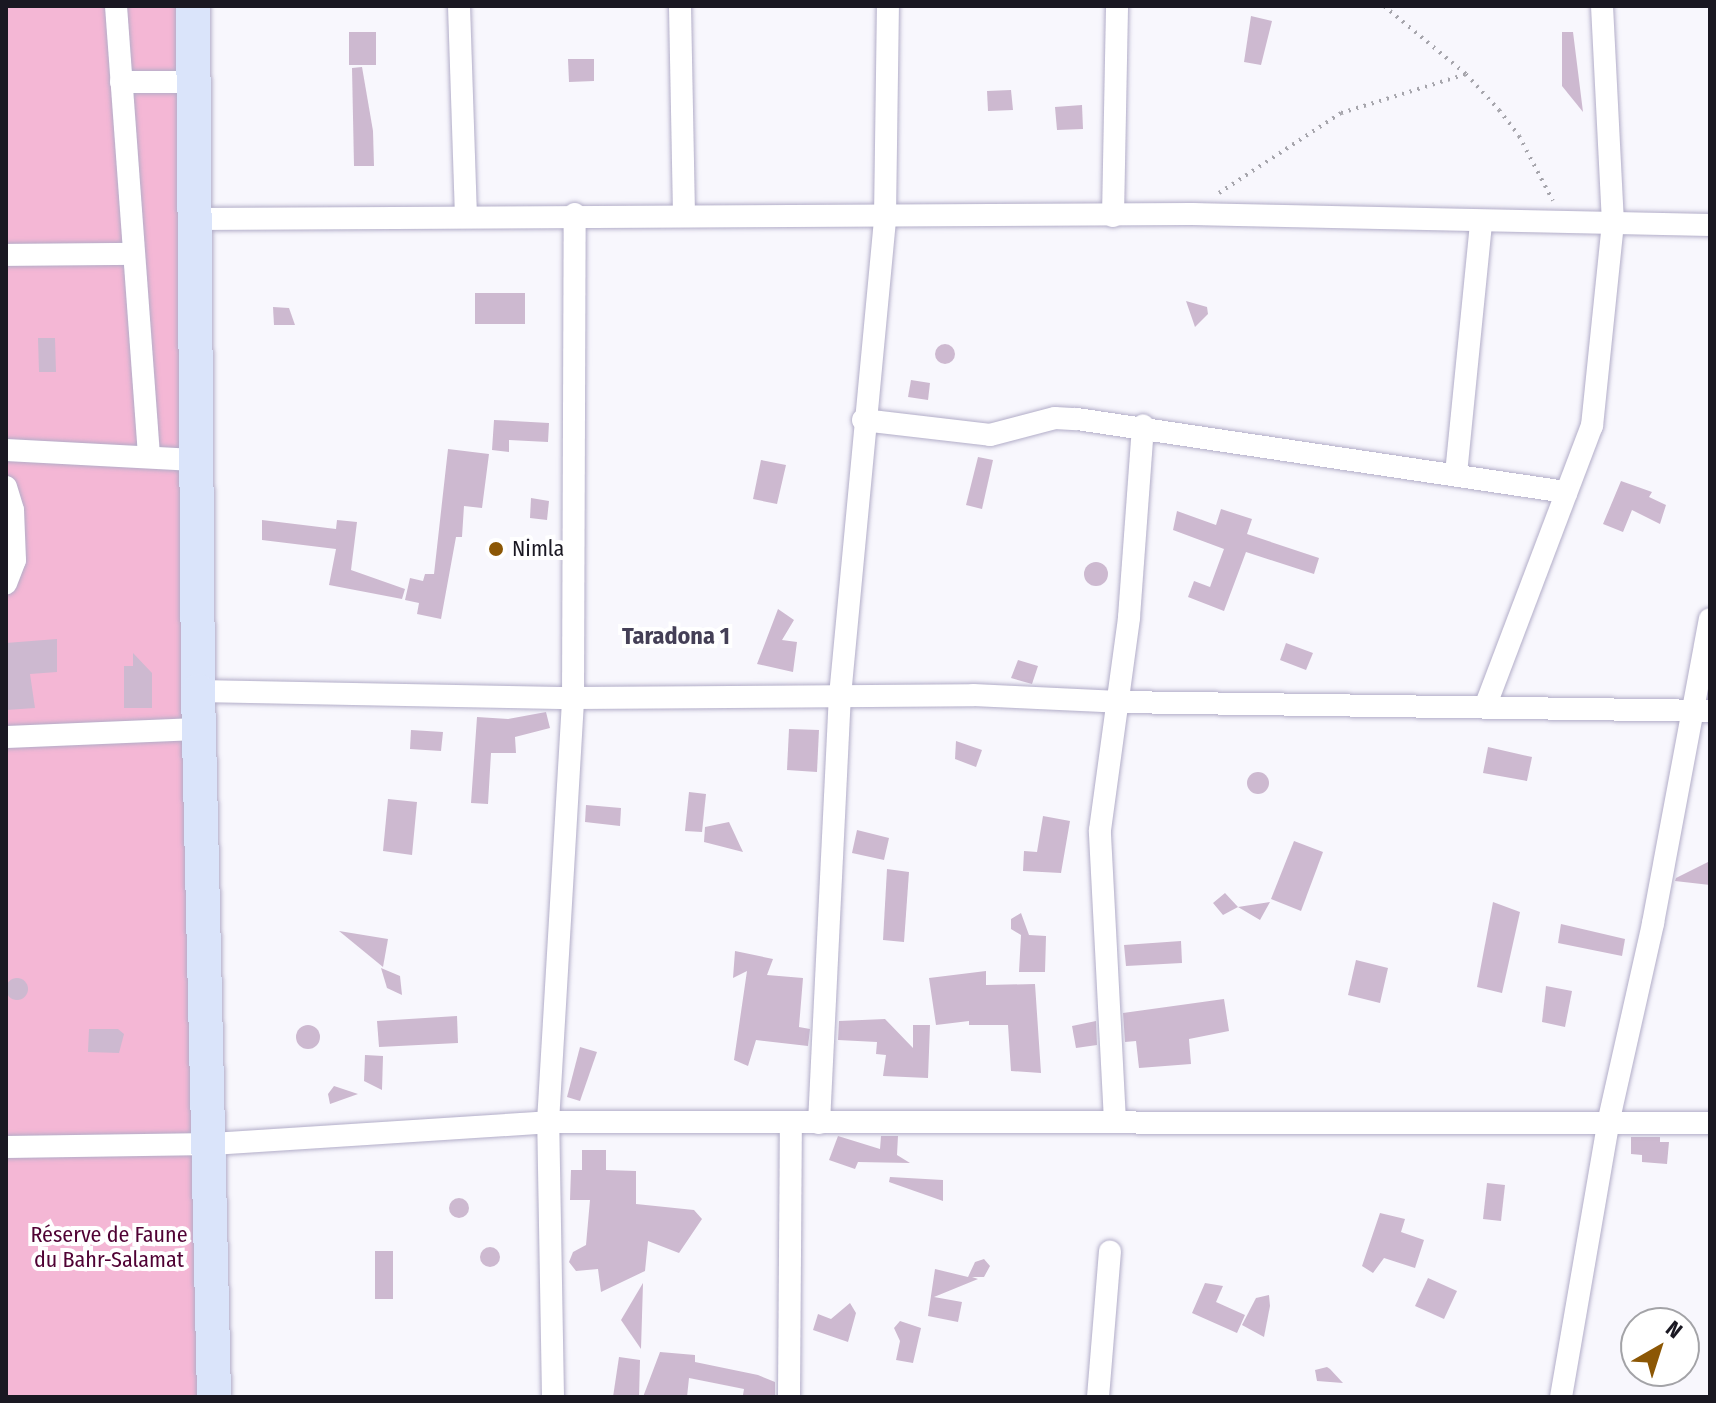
<!DOCTYPE html>
<meta charset="utf-8">
<style>
body{margin:0}
#map{position:relative;width:1716px;height:1403px;overflow:hidden;background:#f8f7fd;font-family:"Fira Sans Condensed",sans-serif}
div>[style]{position:absolute}
[style*='--x']{left:calc(var(--x)*1px);top:calc(var(--y)*1px);width:calc(var(--w)*1px);rotate:calc(var(--a)*1deg)}
.green>*{inset:0;background:#f4b7d5}
.building>*{inset:0;background:#cdb9d0}
.round{border-radius:50%}
.path>*{height:4px;margin-top:-2px;transform-origin:0;background:repeating-linear-gradient(90deg,#a6a5ac 0 2px,transparent 0 8px)}
.roads{filter:drop-shadow(0 0 2px #b2adc8) drop-shadow(0 0 2px #b2adc8)}
.minor>*{height:22px;margin:-11px;padding:0 11px;transform-origin:11px;border-radius:11px;background:#fff}
.primary>*{height:34px;margin:-17px;padding:0 17px;transform-origin:17px;border-radius:17px;background:#dae4fa}
.dots>*{width:22px;height:22px;translate:-50% -50%;box-sizing:border-box;border:4px solid #fff;border-radius:50%}
span{translate:-50% -50%;white-space:nowrap;text-align:center;line-height:1.15;-webkit-text-stroke:8px #fff;paint-order:stroke}
.poi-label{font-size:22px;color:#1a1822}
.left{translate:0 -50%;text-align:left}
.park-label{font-size:22px;color:#500234}
.neighbourhood-label{font-size:24px;color:#443f56;font-weight:700}
.frame{position:absolute;inset:0;border:8px solid #1a1822;pointer-events:none}
.north{position:absolute;left:1620px;top:1307px;width:80px;height:80px;box-sizing:border-box;background:#fff;border:2px solid #a3a3a7;border-radius:50%;rotate:39deg;font-size:22px;font-weight:700;line-height:32px;text-align:center;color:#1a1822}
.north::after{content:'';display:block;margin:auto;width:28px;height:36px;background:#8c5705;clip-path:polygon(50% 0,100% 100%,50% 72%,0 100%)}
</style>
<div id="map">
<div class="green">
<div style="clip-path:polygon(6px 6px,194px 6px,214px 1397px,6px 1397px)"></div>
</div>
<div class="building">
<div style="clip-path:polygon(1251px 16px,1272px 21px,1261px 65px,1244px 62px)"></div>
<div style="clip-path:polygon(349px 32px,376px 32px,376px 65px,349px 65px)"></div>
<div style="clip-path:polygon(1562px 32px,1573px 32px,1583px 112px,1562px 86px)"></div>
<div style="clip-path:polygon(568px 59px,594px 59px,594px 81px,569px 82px)"></div>
<div style="clip-path:polygon(362px 67px,373px 131px,374px 166px,354px 166px,352px 68px)"></div>
<div style="clip-path:polygon(1011px 90px,1013px 110px,988px 111px,987px 91px)"></div>
<div style="clip-path:polygon(1082px 105px,1083px 129px,1057px 130px,1055px 107px)"></div>
<div style="clip-path:polygon(475px 293px,525px 293px,525px 324px,475px 324px)"></div>
<div style="clip-path:polygon(1186px 301px,1207px 307px,1208px 314px,1195px 327px)"></div>
<div style="clip-path:polygon(273px 307px,289px 308px,295px 325px,274px 325px)"></div>
<div style="clip-path:polygon(38px 338px,55px 338px,56px 372px,39px 372px)"></div>
<div class="round" style="left:935px;top:344px;width:20px;height:20px"></div>
<div style="clip-path:polygon(911px 380px,930px 383px,928px 400px,908px 397px)"></div>
<div style="clip-path:polygon(494px 420px,549px 423px,548px 442px,509px 440px,509px 452px,492px 450px)"></div>
<div style="clip-path:polygon(448px 449px,489px 454px,482px 508px,464px 506px,462px 537px,456px 537px,441px 619px,417px 614px,419px 603px,405px 600px,410px 578px,423px 581px,425px 574px,434px 574px)"></div>
<div style="clip-path:polygon(978px 457px,993px 460px,982px 509px,966px 505px)"></div>
<div style="clip-path:polygon(761px 460px,786px 465px,777px 504px,753px 499px)"></div>
<div style="clip-path:polygon(1621px 481px,1652px 492px,1649px 497px,1666px 505px,1660px 524px,1632px 510px,1623px 532px,1603px 524px)"></div>
<div style="clip-path:polygon(531px 498px,549px 501px,547px 520px,530px 518px)"></div>
<div style="clip-path:polygon(1221px 509px,1252px 519px,1247px 534px,1319px 558px,1314px 574px,1246px 552px,1224px 611px,1188px 597px,1194px 581px,1210px 587px,1224px 549px,1173px 530px,1177px 511px,1216px 525px)"></div>
<div style="clip-path:polygon(262px 520px,336px 529px,337px 520px,357px 522px,351px 570px,405px 589px,402px 599px,329px 585px,336px 549px,262px 540px)"></div>
<div class="round" style="left:1084px;top:562px;width:24px;height:24px"></div>
<div style="clip-path:polygon(778px 609px,794px 620px,782px 640px,797px 642px,793px 672px,757px 664px)"></div>
<div style="clip-path:polygon(57px 639px,57px 672px,30px 674px,35px 708px,6px 710px,6px 643px)"></div>
<div style="clip-path:polygon(1286px 643px,1313px 653px,1306px 670px,1280px 660px)"></div>
<div style="clip-path:polygon(133px 653px,152px 673px,152px 708px,124px 708px,124px 666px,133px 666px)"></div>
<div style="clip-path:polygon(1018px 660px,1038px 666px,1032px 684px,1011px 678px)"></div>
<div style="clip-path:polygon(546px 712px,550px 728px,515px 737px,516px 753px,491px 753px,488px 804px,471px 803px,477px 717px,508px 719px)"></div>
<div style="clip-path:polygon(789px 729px,819px 730px,817px 772px,787px 770px)"></div>
<div style="clip-path:polygon(411px 730px,443px 732px,441px 751px,410px 749px)"></div>
<div style="clip-path:polygon(956px 741px,982px 750px,976px 767px,955px 759px)"></div>
<div style="clip-path:polygon(1488px 747px,1532px 757px,1527px 781px,1483px 773px)"></div>
<div class="round" style="left:1247px;top:772px;width:22px;height:22px"></div>
<div style="clip-path:polygon(689px 792px,706px 794px,702px 832px,685px 831px)"></div>
<div style="clip-path:polygon(388px 799px,417px 802px,412px 855px,383px 851px)"></div>
<div style="clip-path:polygon(586px 805px,621px 808px,620px 826px,585px 822px)"></div>
<div style="clip-path:polygon(1043px 816px,1070px 821px,1061px 873px,1023px 871px,1024px 851px,1037px 852px)"></div>
<div style="clip-path:polygon(729px 822px,743px 852px,704px 842px,705px 827px)"></div>
<div style="clip-path:polygon(857px 830px,889px 838px,884px 860px,852px 853px)"></div>
<div style="clip-path:polygon(1294px 841px,1323px 852px,1301px 911px,1271px 899px)"></div>
<div style="clip-path:polygon(1710px 861px,1710px 885px,1675px 881px,1676px 878px)"></div>
<div style="clip-path:polygon(887px 869px,909px 872px,904px 942px,883px 940px)"></div>
<div style="clip-path:polygon(1225px 893px,1238px 907px,1270px 902px,1260px 920px,1238px 907px,1223px 915px,1213px 903px)"></div>
<div style="clip-path:polygon(1493px 902px,1520px 912px,1502px 993px,1477px 987px)"></div>
<div style="clip-path:polygon(1021px 913px,1029px 935px,1046px 936px,1045px 972px,1019px 972px,1021px 935px,1011px 929px,1011px 919px)"></div>
<div style="clip-path:polygon(1561px 924px,1625px 939px,1622px 956px,1558px 943px)"></div>
<div style="clip-path:polygon(339px 931px,388px 939px,383px 967px)"></div>
<div style="clip-path:polygon(1181px 941px,1182px 963px,1126px 966px,1124px 945px)"></div>
<div style="clip-path:polygon(735px 951px,773px 959px,767px 975px,803px 978px,799px 1027px,810px 1029px,808px 1046px,756px 1040px,748px 1066px,734px 1060px,747px 971px,733px 978px)"></div>
<div style="clip-path:polygon(1356px 960px,1388px 968px,1380px 1003px,1348px 995px)"></div>
<div style="clip-path:polygon(381px 968px,400px 976px,402px 995px,387px 988px)"></div>
<div style="clip-path:polygon(986px 971px,986px 985px,1035px 984px,1041px 1073px,1011px 1071px,1008px 1025px,969px 1025px,969px 1021px,936px 1025px,929px 978px)"></div>
<div class="round" style="left:6px;top:978px;width:22px;height:22px"></div>
<div style="clip-path:polygon(1546px 986px,1572px 991px,1565px 1027px,1542px 1022px)"></div>
<div style="clip-path:polygon(1224px 999px,1229px 1031px,1189px 1039px,1191px 1064px,1139px 1068px,1136px 1041px,1125px 1042px,1123px 1013px)"></div>
<div style="clip-path:polygon(457px 1016px,458px 1043px,379px 1047px,377px 1021px)"></div>
<div style="clip-path:polygon(885px 1019px,913px 1048px,913px 1025px,930px 1025px,928px 1078px,883px 1076px,886px 1055px,876px 1054px,877px 1042px,838px 1040px,839px 1021px)"></div>
<div style="clip-path:polygon(1096px 1021px,1097px 1045px,1076px 1048px,1072px 1026px)"></div>
<div class="round" style="left:296px;top:1025px;width:24px;height:24px"></div>
<div style="clip-path:polygon(89px 1029px,118px 1029px,124px 1034px,119px 1053px,88px 1052px)"></div>
<div style="clip-path:polygon(580px 1047px,597px 1052px,580px 1101px,567px 1097px)"></div>
<div style="clip-path:polygon(365px 1055px,383px 1056px,382px 1090px,364px 1081px)"></div>
<div style="clip-path:polygon(334px 1086px,358px 1094px,330px 1104px,328px 1094px)"></div>
<div style="clip-path:polygon(838px 1136px,880px 1149px,881px 1136px,898px 1136px,897px 1155px,910px 1163px,858px 1162px,855px 1169px,829px 1160px)"></div>
<div style="clip-path:polygon(1631px 1137px,1660px 1137px,1660px 1142px,1669px 1142px,1667px 1164px,1642px 1162px,1642px 1155px,1631px 1154px)"></div>
<div style="clip-path:polygon(582px 1150px,606px 1150px,606px 1170px,636px 1171px,636px 1204px,694px 1210px,702px 1219px,679px 1253px,648px 1241px,645px 1271px,601px 1292px,598px 1269px,576px 1271px,569px 1262px,573px 1252px,586px 1245px,590px 1200px,570px 1200px,571px 1170px,582px 1170px)"></div>
<div style="clip-path:polygon(890px 1177px,943px 1180px,943px 1201px,889px 1182px)"></div>
<div style="clip-path:polygon(1487px 1183px,1505px 1185px,1501px 1221px,1483px 1219px)"></div>
<div class="round" style="left:449px;top:1198px;width:20px;height:20px"></div>
<div style="clip-path:polygon(1380px 1213px,1405px 1219px,1401px 1232px,1424px 1240px,1415px 1268px,1384px 1258px,1373px 1273px,1362px 1266px)"></div>
<div class="round" style="left:480px;top:1247px;width:20px;height:20px"></div>
<div style="clip-path:polygon(375px 1251px,393px 1251px,393px 1299px,375px 1299px)"></div>
<div style="clip-path:polygon(984px 1259px,990px 1266px,984px 1277px,972px 1277px,978px 1279px,934px 1297px,962px 1302px,958px 1322px,928px 1316px,935px 1269px,968px 1277px,975px 1262px)"></div>
<div style="clip-path:polygon(1428px 1278px,1457px 1291px,1444px 1319px,1415px 1306px)"></div>
<div style="clip-path:polygon(643px 1283px,641px 1349px,621px 1320px)"></div>
<div style="clip-path:polygon(1205px 1283px,1223px 1286px,1216px 1302px,1245px 1315px,1237px 1333px,1192px 1313px)"></div>
<div style="clip-path:polygon(1269px 1295px,1270px 1306px,1264px 1337px,1242px 1325px,1256px 1298px)"></div>
<div style="clip-path:polygon(850px 1303px,856px 1313px,848px 1342px,813px 1330px,818px 1314px,831px 1319px)"></div>
<div style="clip-path:polygon(900px 1321px,921px 1328px,913px 1363px,896px 1360px,900px 1341px,894px 1328px)"></div>
<div style="clip-path:polygon(660px 1352px,695px 1355px,695px 1362px,758px 1375px,775px 1382px,775px 1397px,743px 1395px,744px 1389px,689px 1378px,687px 1397px,643px 1397px)"></div>
<div style="clip-path:polygon(619px 1357px,640px 1360px,639px 1397px,613px 1397px)"></div>
<div style="clip-path:polygon(1327px 1367px,1330px 1369px,1343px 1383px,1317px 1381px,1315px 1370px)"></div>
</div>
<div class="path">
<div style="--x:1384;--y:6;--w:107;--a:39.7"></div>
<div style="--x:1466;--y:74;--w:49;--a:47.5"></div>
<div style="--x:1499;--y:110;--w:33;--a:52"></div>
<div style="--x:1519;--y:136;--w:73;--a:62.4"></div>
<div style="--x:1219;--y:193;--w:146;--a:-33.3"></div>
<div style="--x:1341;--y:113;--w:131;--a:-17.3"></div>
</div>
<div class="roads">
<div class="minor">
<div style="--x:116;--y:6;--w:450;--a:85.8"></div>
<div style="--x:459;--y:6;--w:210;--a:88.1"></div>
<div style="--x:680;--y:6;--w:208;--a:88.9"></div>
<div style="--x:121;--y:82;--w:72;--a:0"></div>
<div style="--x:1113;--y:216;--w:210;--a:-88.9"></div>
<div style="--x:194;--y:219;--w:998;--a:-0.29"></div>
<div style="--x:1192;--y:214;--w:518;--a:1.22"></div>
<div style="--x:6;--y:255;--w:127;--a:-0.5"></div>
<div style="--x:863;--y:420;--w:128;--a:6.7"></div>
<div style="--x:990;--y:435;--w:67;--a:-14.7"></div>
<div style="--x:1055;--y:418;--w:22;--a:3"></div>
<div style="--x:1077;--y:419;--w:495;--a:8.5"></div>
<div style="--x:6;--y:450;--w:189;--a:3"></div>
<div style="--x:1456;--y:474;--w:251;--a:-84.3"></div>
<div style="--x:6;--y:487;--w:24;--a:73"></div>
<div style="--x:13;--y:510;--w:50;--a:87.7"></div>
<div style="--x:15;--y:560;--w:25;--a:111"></div>
<div style="--x:198;--y:691;--w:375;--a:1.1"></div>
<div style="--x:573;--y:698;--w:400;--a:-0.4"></div>
<div style="--x:973;--y:695;--w:146;--a:2.7"></div>
<div style="--x:1119;--y:702;--w:591;--a:0.87"></div>
<div style="--x:1485;--y:707;--w:301;--a:-69.2"></div>
<div style="--x:1592;--y:426;--w:204;--a:-84.1"></div>
<div style="--x:1613;--y:223;--w:217;--a:-92.9"></div>
<div style="--x:6;--y:737;--w:192;--a:-2.4"></div>
<div style="--x:1115;--y:1121;--w:291;--a:-93"></div>
<div style="--x:1100;--y:830;--w:215;--a:-82.2"></div>
<div style="--x:1129;--y:617;--w:192;--a:-85.8"></div>
<div style="--x:819;--y:1123;--w:428;--a:-87.2"></div>
<div style="--x:840;--y:696;--w:481;--a:-84.6"></div>
<div style="--x:885;--y:217;--w:211;--a:-89.2"></div>
<div style="--x:6;--y:1147;--w:206;--a:-0.8"></div>
<div style="--x:212;--y:1144;--w:337;--a:-3.7"></div>
<div style="--x:548;--y:1122;--w:1162;--a:0.05"></div>
<div style="--x:553;--y:1397;--w:275;--a:-91"></div>
<div style="--x:548;--y:1122;--w:425;--a:-86.6"></div>
<div style="--x:573;--y:698;--w:484;--a:-89.8"></div>
<div style="--x:789;--y:1397;--w:274;--a:-89.6"></div>
<div style="--x:1098;--y:1397;--w:146;--a:-85.3"></div>
<div style="--x:1561;--y:1397;--w:282;--a:-80.2"></div>
<div style="--x:1609;--y:1119;--w:201;--a:-77.3"></div>
<div style="--x:1653;--y:923;--w:309;--a:-79.4"></div>
</div>
<div class="primary">
<div style="--x:193;--y:6;--w:685;--a:89.58"></div>
<div style="--x:198;--y:691;--w:706;--a:88.7"></div>
</div>
</div>
<div class="dots">
<div style="left:496px;top:549px;background:#8c5705"></div>
</div>
<div class="poi-label">
<span class="left" style="left:512px;top:549px">Nimla</span>
</div>
<div class="park-label">
<span style="left:109px;top:1247px">Réserve de Faune<br>du Bahr-Salamat</span>
</div>
<div class="neighbourhood-label">
<span style="left:676px;top:637px">Taradona 1</span>
</div>
<div class="frame"></div>
<div class="north">N</div>
</div>
